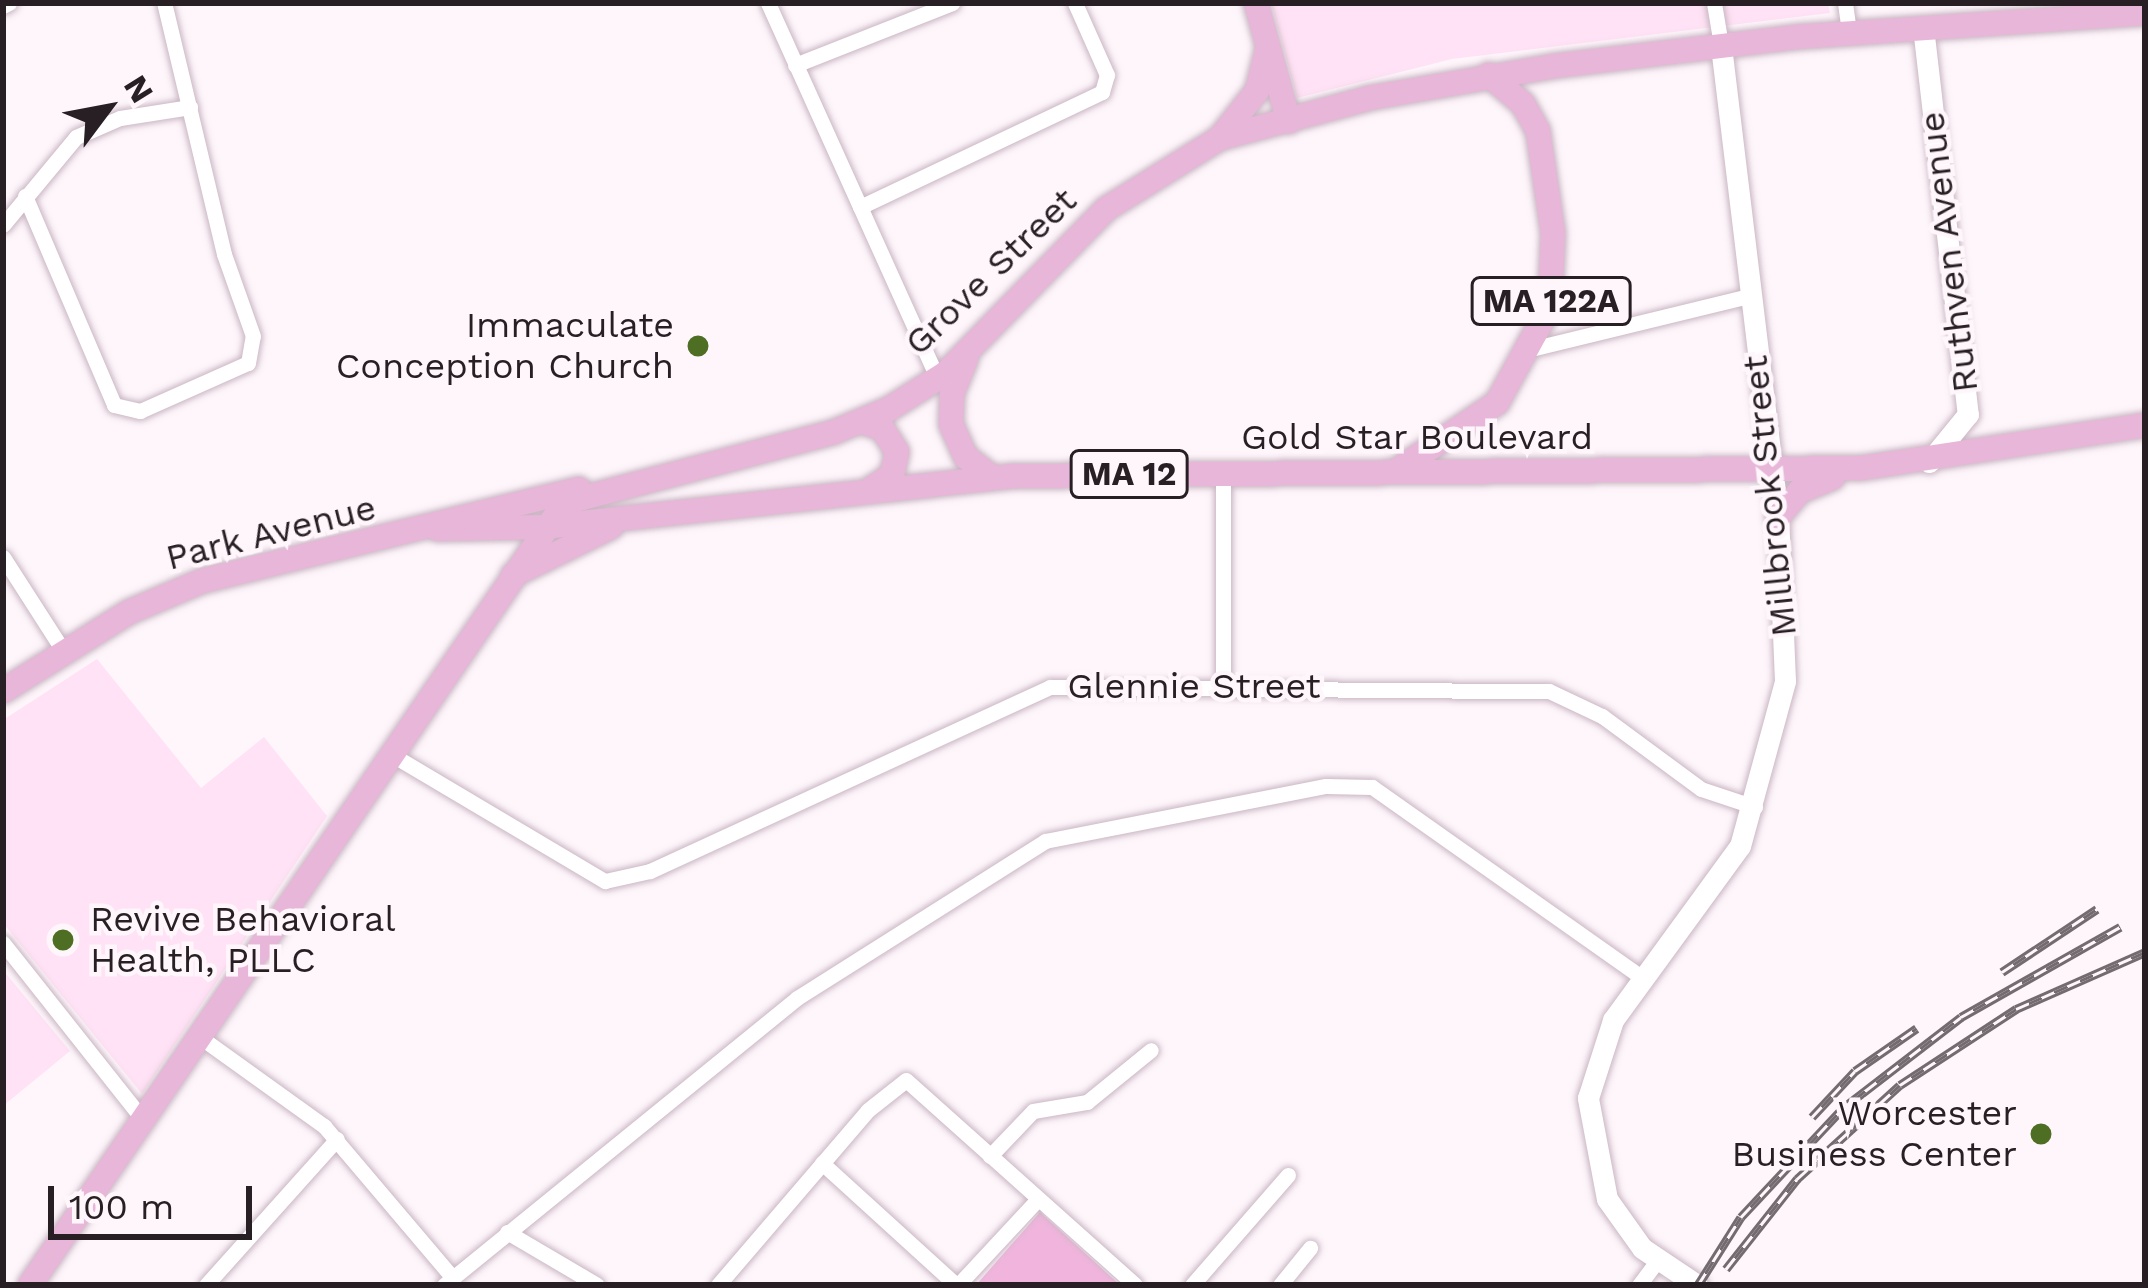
<!DOCTYPE html>
<style>
body{margin:0}
#map{position:relative;width:2148px;height:1288px;overflow:hidden;background:#fef6fb;font-family:"Work Sans",sans-serif}
div>[style]{position:absolute}
[style*='--x']{left:calc(var(--x)*1px);top:calc(var(--y)*1px);width:calc(var(--w)*1px);rotate:calc(var(--a)*1deg)}
.built>*{inset:0;background:#ffe2f5}
.green>*{inset:0;background:#f1b5dd}
.roads{filter:drop-shadow(0 0 3px #cab6c3) drop-shadow(0 0 3px #cab6c3)}
.minor>*{height:15px;margin:-7.5px;padding:0 7.5px;transform-origin:7.5px;border-radius:7.5px;background:#fff}
.secondary>*{height:21px;margin:-10.5px;padding:0 10.5px;transform-origin:10.5px;border-radius:10.5px;background:#fff}
.primary>*{height:24px;margin:-12px;padding:0 12px;transform-origin:12px;border-radius:12px;background:#e8b6d9}
.rail>*{height:9px;margin-top:-4.5px;transform-origin:0;background:repeating-linear-gradient(90deg,#fef6fb 0 14px,#736b70 0 28px);box-sizing:border-box;border-block:3px solid #736b70}
.dots>*{width:33px;height:33px;translate:-50% -50%;box-sizing:border-box;border:6px solid #fef6fb;border-radius:50%}
span{translate:-50% -50%;white-space:nowrap;text-align:center;line-height:1.15;-webkit-text-stroke:9px #fef6fb;paint-order:stroke}
.shield-label span{padding:3px 9px;background:#fef6fb;border:3px solid;border-radius:9px;-webkit-text-stroke-width:0}
.shield-label{font-size:33px;color:#271f24;font-weight:700}
.street-label{font-size:36px;color:#271f24}
.poi-label{font-size:36px;color:#271f24}
.right{translate:-100% -50%;text-align:right}
.left{translate:0 -50%;text-align:left}
.frame{position:absolute;inset:0;border:6px solid #271f24;pointer-events:none}
.north{position:absolute;left:48px;top:48px;width:120px;height:120px;-webkit-text-stroke:9px #fef6fb;paint-order:stroke;rotate:58deg;font-size:33px;font-weight:700;line-height:48px;text-align:center;color:#271f24}
.north::after{content:'';display:block;margin:auto;width:42px;height:54px;background:#271f24;clip-path:polygon(50% 0,100% 100%,50% 72%,0 100%)}
.scale{position:absolute;left:48px;top:1186px;width:204px;height:54px;box-sizing:border-box;border:6px solid #271f24;border-top:0;padding-left:15px;font-size:36px;line-height:42px;white-space:nowrap;color:#271f24;-webkit-text-stroke:9px #fef6fb;paint-order:stroke}
</style>
<div id="map">
<div class="built">
<div style="clip-path:polygon(1271px 3px,1828px 3px,1830px 13px,1452px 59px,1297px 98px)"></div>
<div style="clip-path:polygon(97px 659px,201px 788px,264px 737px,327px 816px,142px 1094px,3px 923px,3px 720px)"></div>
<div style="clip-path:polygon(3px 970px,70px 1051px,3px 1106px)"></div>
</div>
<div class="green">
<div style="clip-path:polygon(1040px 1212px,1120px 1285px,976px 1285px)"></div>
</div>
<div class="roads">
<div class="minor">
<div style="--x:768;--y:3;--w:413;--a:65.7"></div>
<div style="--x:1714;--y:3;--w:43;--a:80.5"></div>
<div style="--x:1845;--y:3;--w:30;--a:82"></div>
<div style="--x:3;--y:6;--w:7;--a:-27"></div>
<div style="--x:795;--y:65;--w:169;--a:-21.5"></div>
<div style="--x:25;--y:196;--w:227;--a:66.9"></div>
<div style="--x:114;--y:405;--w:27;--a:13"></div>
<div style="--x:140;--y:411;--w:118;--a:-24"></div>
<div style="--x:248;--y:363;--w:27;--a:-80"></div>
<div style="--x:253;--y:336;--w:87;--a:-109.5"></div>
<div style="--x:224;--y:254;--w:258;--a:-103.4"></div>
<div style="--x:860;--y:207;--w:268;--a:-25.4"></div>
<div style="--x:1102;--y:92;--w:18;--a:-74"></div>
<div style="--x:1107;--y:75;--w:79;--a:-114"></div>
<div style="--x:3;--y:225;--w:114;--a:-50.3"></div>
<div style="--x:76;--y:137;--w:48;--a:-23.4"></div>
<div style="--x:120;--y:118;--w:71;--a:-8.9"></div>
<div style="--x:1531;--y:349;--w:224;--a:-13.7"></div>
<div style="--x:1223;--y:474;--w:211;--a:90"></div>
<div style="--x:3;--y:557;--w:113;--a:57.3"></div>
<div style="--x:389;--y:753;--w:251;--a:30.7"></div>
<div style="--x:605;--y:881;--w:46;--a:-12.5"></div>
<div style="--x:650;--y:871;--w:440;--a:-24.7"></div>
<div style="--x:1050;--y:687;--w:499;--a:0.5"></div>
<div style="--x:1549;--y:691;--w:59;--a:25.3"></div>
<div style="--x:1602;--y:716;--w:123;--a:36.4"></div>
<div style="--x:1701;--y:789;--w:57;--a:18.4"></div>
<div style="--x:3;--y:943;--w:227;--a:51.6"></div>
<div style="--x:200;--y:1037;--w:153;--a:35.7"></div>
<div style="--x:324;--y:1126;--w:199;--a:49.7"></div>
<div style="--x:990;--y:1156;--w:62;--a:-46.3"></div>
<div style="--x:1033;--y:1111;--w:55;--a:-9.5"></div>
<div style="--x:1087;--y:1102;--w:82;--a:-39.1"></div>
<div style="--x:822;--y:1163;--w:181;--a:42.3"></div>
<div style="--x:507;--y:1232;--w:104;--a:30.5"></div>
<div style="--x:206;--y:1285;--w:196;--a:-48.1"></div>
<div style="--x:444;--y:1285;--w:455;--a:-39.1"></div>
<div style="--x:797;--y:998;--w:294;--a:-32.3"></div>
<div style="--x:1045;--y:841;--w:286;--a:-11.1"></div>
<div style="--x:1326;--y:786;--w:46;--a:1.2"></div>
<div style="--x:1372;--y:787;--w:333;--a:35.2"></div>
<div style="--x:718;--y:1285;--w:230;--a:-49.4"></div>
<div style="--x:868;--y:1110;--w:48;--a:-38.3"></div>
<div style="--x:906;--y:1080;--w:307;--a:41.8"></div>
<div style="--x:958;--y:1285;--w:117;--a:-47.1"></div>
<div style="--x:1192;--y:1285;--w:146;--a:-48.9"></div>
<div style="--x:1280;--y:1285;--w:48;--a:-51"></div>
<div style="--x:1639;--y:1285;--w:30;--a:-53"></div>
</div>
<div class="secondary">
<div style="--x:1923;--y:27;--w:390;--a:83.4"></div>
<div style="--x:1968;--y:414;--w:62;--a:129.1"></div>
<div style="--x:1697;--y:1285;--w:66;--a:-146.1"></div>
<div style="--x:1642;--y:1248;--w:60;--a:-125.5"></div>
<div style="--x:1607;--y:1199;--w:103;--a:-100.7"></div>
<div style="--x:1588;--y:1098;--w:82;--a:-72.2"></div>
<div style="--x:1613;--y:1020;--w:215;--a:-53.9"></div>
<div style="--x:1740;--y:846;--w:171;--a:-74.7"></div>
<div style="--x:1785;--y:681;--w:164;--a:-92.4"></div>
<div style="--x:1778;--y:517;--w:475;--a:-96.9"></div>
</div>
<div class="primary">
<div style="--x:1256;--y:3;--w:123;--a:74.5"></div>
<div style="--x:1220;--y:138;--w:60;--a:-51.8"></div>
<div style="--x:1257;--y:91;--w:45;--a:-76"></div>
<div style="--x:966;--y:359;--w:38;--a:112"></div>
<div style="--x:952;--y:394;--w:30;--a:92"></div>
<div style="--x:951;--y:424;--w:36;--a:66"></div>
<div style="--x:966;--y:457;--w:34;--a:38"></div>
<div style="--x:862;--y:422;--w:21;--a:17"></div>
<div style="--x:882;--y:428;--w:28;--a:58"></div>
<div style="--x:897;--y:452;--w:24;--a:102"></div>
<div style="--x:892;--y:475;--w:24;--a:147"></div>
<div style="--x:1396;--y:471;--w:122;--a:-34"></div>
<div style="--x:1497;--y:403;--w:111;--a:-61.3"></div>
<div style="--x:1550;--y:306;--w:73;--a:-87.6"></div>
<div style="--x:1553;--y:233;--w:103;--a:-98.4"></div>
<div style="--x:1538;--y:131;--w:31;--a:-119"></div>
<div style="--x:1523;--y:104;--w:45;--a:-139.5"></div>
<div style="--x:1778;--y:517;--w:34;--a:-50"></div>
<div style="--x:1800;--y:491;--w:35;--a:-22"></div>
<div style="--x:438;--y:529;--w:106;--a:-1.1"></div>
<div style="--x:544;--y:527;--w:472;--a:-6.2"></div>
<div style="--x:1013;--y:476;--w:848;--a:-0.54"></div>
<div style="--x:1861;--y:468;--w:287;--a:-8.6"></div>
<div style="--x:513;--y:575;--w:109;--a:-26.1"></div>
<div style="--x:3;--y:691;--w:149;--a:-32.1"></div>
<div style="--x:129;--y:612;--w:79;--a:-23"></div>
<div style="--x:202;--y:581;--w:388;--a:-13.7"></div>
<div style="--x:30;--y:1285;--w:947;--a:-55.67"></div>
<div style="--x:564;--y:503;--w:279;--a:-14.7"></div>
<div style="--x:834;--y:432;--w:60;--a:-22.7"></div>
<div style="--x:889;--y:409;--w:67;--a:-32.3"></div>
<div style="--x:946;--y:373;--w:229;--a:-45.7"></div>
<div style="--x:1106;--y:209;--w:134;--a:-31.9"></div>
<div style="--x:1220;--y:138;--w:154;--a:-15"></div>
<div style="--x:1369;--y:98;--w:188;--a:-9.8"></div>
<div style="--x:1554;--y:66;--w:244;--a:-6.8"></div>
<div style="--x:1796;--y:37;--w:350;--a:-3.9"></div>
</div>
</div>
<div class="rail">
<div style="--x:2002;--y:972;--w:114;--a:-33.6"></div>
<div style="--x:1812;--y:1117;--w:63;--a:-46.9"></div>
<div style="--x:1855;--y:1071;--w:75;--a:-34.7"></div>
<div style="--x:1726;--y:1269;--w:115;--a:-51.7"></div>
<div style="--x:1797;--y:1179;--w:139;--a:-42.4"></div>
<div style="--x:1900;--y:1085;--w:139;--a:-33.2"></div>
<div style="--x:2016;--y:1009;--w:141;--a:-23.8"></div>
<div style="--x:1698;--y:1285;--w:80;--a:-57.7"></div>
<div style="--x:1741;--y:1217;--w:149;--a:-46.9"></div>
<div style="--x:1843;--y:1108;--w:149;--a:-37.6"></div>
<div style="--x:1961;--y:1017;--w:183;--a:-29.5"></div>
</div>
<div class="dots">
<div style="left:698px;top:346px;background:#4e6e24"></div>
<div style="left:63px;top:940px;background:#4e6e24"></div>
<div style="left:2041px;top:1134px;background:#4e6e24"></div>
</div>
<div class="shield-label">
<span style="left:1551px;top:301px">MA 122A</span>
<span style="left:1129px;top:474px">MA 12</span>
</div>
<div class="street-label">
<span style="left:1949px;top:252px;rotate:-97deg">Ruthven Avenue</span>
<span style="left:991px;top:272px;rotate:-44deg">Grove Street</span>
<span style="left:1417px;top:438px">Gold Star Boulevard</span>
<span style="left:1770px;top:496px;rotate:-96deg">Millbrook Street</span>
<span style="left:271px;top:533px;rotate:-14deg">Park Avenue</span>
<span style="left:1194px;top:687px">Glennie Street</span>
</div>
<div class="poi-label">
<span class="right" style="left:674px;top:346px">Immaculate<br>Conception Church</span>
<span class="left" style="left:90px;top:940px">Revive Behavioral<br>Health, PLLC</span>
<span class="right" style="left:2017px;top:1134px">Worcester<br>Business Center</span>
</div>
<div class="frame"></div>
<div class="north">N</div>
<div class="scale">100 m</div>
</div>
